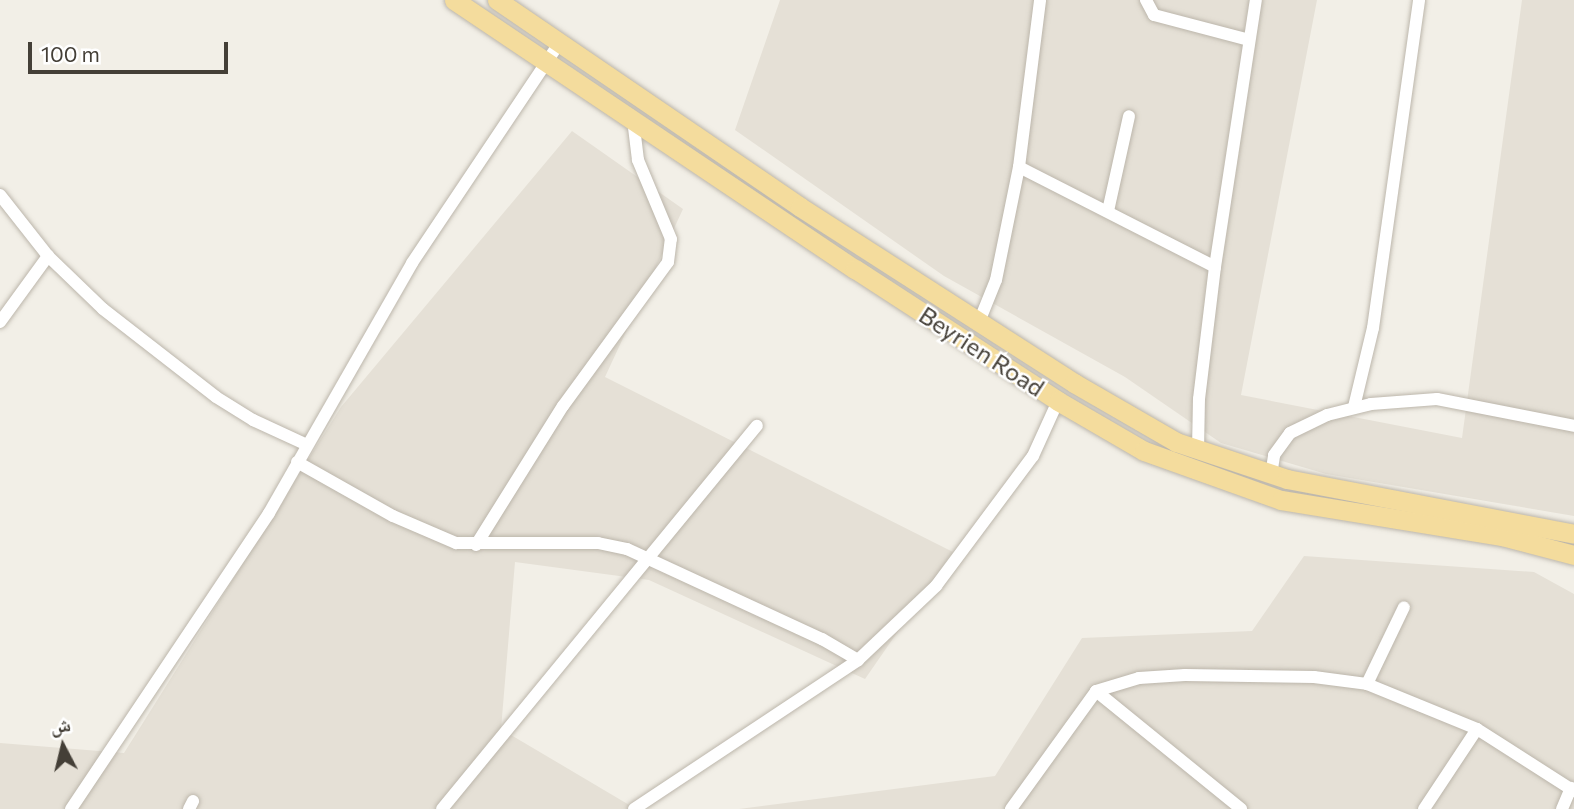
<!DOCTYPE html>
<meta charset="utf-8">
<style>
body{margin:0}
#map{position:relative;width:1574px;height:809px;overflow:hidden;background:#f2efe7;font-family:Commissioner,"Noto Naskh Arabic",sans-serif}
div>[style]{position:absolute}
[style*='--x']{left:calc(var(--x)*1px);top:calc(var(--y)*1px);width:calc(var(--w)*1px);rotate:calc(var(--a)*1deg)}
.residential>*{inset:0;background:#e5e0d6}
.roads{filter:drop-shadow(0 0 2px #bcb6ab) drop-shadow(0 0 2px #bcb6ab)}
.street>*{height:12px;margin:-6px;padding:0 6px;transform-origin:6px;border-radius:6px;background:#fff}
.primary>*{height:19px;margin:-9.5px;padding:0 9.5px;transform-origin:9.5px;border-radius:9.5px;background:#f4dc9d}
span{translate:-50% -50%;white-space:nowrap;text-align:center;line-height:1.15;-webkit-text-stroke:5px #fff;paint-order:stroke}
.street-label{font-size:24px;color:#443f37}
.north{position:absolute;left:28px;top:711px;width:70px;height:70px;-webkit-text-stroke:5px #fff;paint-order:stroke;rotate:353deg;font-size:19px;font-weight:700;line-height:28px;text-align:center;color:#443f37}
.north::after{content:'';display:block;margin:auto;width:24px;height:32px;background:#443f37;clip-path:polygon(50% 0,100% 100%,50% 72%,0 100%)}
.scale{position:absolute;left:28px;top:42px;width:200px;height:32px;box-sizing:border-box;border:4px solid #443f37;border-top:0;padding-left:9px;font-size:21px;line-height:24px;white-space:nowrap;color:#443f37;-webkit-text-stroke:5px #fff;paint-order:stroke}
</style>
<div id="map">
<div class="residential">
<div style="clip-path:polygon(780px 0,1317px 0,1241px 395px,1462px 438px,1522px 0,1574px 0,1574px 516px,1326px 474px,1221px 443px,1125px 377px,944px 276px,735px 130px)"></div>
<div style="clip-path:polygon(572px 131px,683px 209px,605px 377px,953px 552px,865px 679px,649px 580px,515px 562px,501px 729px,636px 809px,0 809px,0 743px,124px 753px,341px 407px)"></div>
<div style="clip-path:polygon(1304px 556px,1534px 572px,1574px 594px,1574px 809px,739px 809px,995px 776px,1082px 638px,1252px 631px)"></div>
</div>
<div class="roads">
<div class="street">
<div style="--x:1146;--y:0;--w:17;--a:62"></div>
<div style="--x:1154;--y:15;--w:98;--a:14.7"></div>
<div style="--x:1019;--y:167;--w:220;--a:27"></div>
<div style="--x:0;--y:195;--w:78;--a:51.8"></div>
<div style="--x:48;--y:256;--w:76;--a:43.9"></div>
<div style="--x:103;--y:309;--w:143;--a:37.9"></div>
<div style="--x:216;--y:397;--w:44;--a:31.9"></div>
<div style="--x:253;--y:420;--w:57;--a:24.8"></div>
<div style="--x:1108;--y:211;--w:97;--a:-77.5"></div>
<div style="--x:0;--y:322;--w:82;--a:-54"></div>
<div style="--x:979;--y:322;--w:45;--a:-68"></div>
<div style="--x:996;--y:280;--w:115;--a:-78.5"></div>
<div style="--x:1019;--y:167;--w:168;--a:-82.8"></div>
<div style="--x:1354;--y:407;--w:81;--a:-76.5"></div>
<div style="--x:1373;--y:328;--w:331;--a:-82"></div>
<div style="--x:1198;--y:450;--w:51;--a:-88.9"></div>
<div style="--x:1199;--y:399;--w:133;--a:-83.1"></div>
<div style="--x:1215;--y:267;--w:270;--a:-81.3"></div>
<div style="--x:297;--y:462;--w:110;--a:29.4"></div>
<div style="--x:393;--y:516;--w:69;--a:23.2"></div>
<div style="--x:456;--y:543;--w:142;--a:0"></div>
<div style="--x:598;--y:543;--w:30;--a:12"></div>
<div style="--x:627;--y:549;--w:215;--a:24.8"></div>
<div style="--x:822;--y:639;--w:42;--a:30.3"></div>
<div style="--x:1271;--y:475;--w:20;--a:-81"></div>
<div style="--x:1274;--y:455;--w:27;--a:-54"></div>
<div style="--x:1290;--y:433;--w:41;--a:-25.9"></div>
<div style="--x:1327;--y:415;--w:45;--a:-14"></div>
<div style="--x:1371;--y:404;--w:66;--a:-4.3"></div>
<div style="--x:1437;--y:399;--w:140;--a:11.1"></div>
<div style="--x:476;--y:545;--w:164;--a:-58"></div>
<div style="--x:563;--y:406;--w:178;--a:-53.9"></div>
<div style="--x:668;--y:262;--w:23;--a:-83"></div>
<div style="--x:671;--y:239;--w:86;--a:-112.7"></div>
<div style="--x:638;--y:160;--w:41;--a:-97"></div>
<div style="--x:1367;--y:684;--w:85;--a:-64.3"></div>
<div style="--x:1096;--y:691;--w:187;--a:39.1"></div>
<div style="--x:71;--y:809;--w:356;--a:-56.2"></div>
<div style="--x:269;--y:513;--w:288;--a:-60.2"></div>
<div style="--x:412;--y:263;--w:265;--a:-56.2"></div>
<div style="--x:189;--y:809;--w:9;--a:-63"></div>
<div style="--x:442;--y:809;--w:496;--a:-50.6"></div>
<div style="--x:634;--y:809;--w:269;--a:-33.6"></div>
<div style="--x:858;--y:660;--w:108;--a:-43.5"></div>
<div style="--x:936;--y:586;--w:162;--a:-53.3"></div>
<div style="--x:1033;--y:456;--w:60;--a:-65.6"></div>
<div style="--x:1011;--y:809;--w:145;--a:-54.2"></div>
<div style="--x:1096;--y:691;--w:45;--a:-16.8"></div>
<div style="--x:1139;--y:678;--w:46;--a:-3.7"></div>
<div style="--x:1185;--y:675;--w:129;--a:0.9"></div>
<div style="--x:1314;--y:677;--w:53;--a:7.5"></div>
<div style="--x:1367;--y:684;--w:119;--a:22.2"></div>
<div style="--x:1477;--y:729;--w:115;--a:32.6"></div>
<div style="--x:1424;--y:809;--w:96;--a:-56.5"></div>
<div style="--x:1562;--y:809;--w:23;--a:-67"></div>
</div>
<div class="primary">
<div style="--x:454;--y:0;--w:483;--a:33.9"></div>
<div style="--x:855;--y:269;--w:242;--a:33"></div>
<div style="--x:1058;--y:401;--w:99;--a:30.2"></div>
<div style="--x:1144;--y:451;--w:145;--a:19.7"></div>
<div style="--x:1281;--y:500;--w:224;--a:9.3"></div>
<div style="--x:1502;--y:536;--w:74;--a:14.8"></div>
<div style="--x:497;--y:0;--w:367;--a:34.3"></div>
<div style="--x:800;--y:207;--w:326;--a:32.7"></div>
<div style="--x:1074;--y:383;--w:118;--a:30"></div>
<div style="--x:1176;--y:442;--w:117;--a:18.4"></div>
<div style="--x:1287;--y:479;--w:292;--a:10.8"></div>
</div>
</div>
<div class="street-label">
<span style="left:982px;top:351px;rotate:33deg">Beyrien Road</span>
</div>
<div class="north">ش</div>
<div class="scale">100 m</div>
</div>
